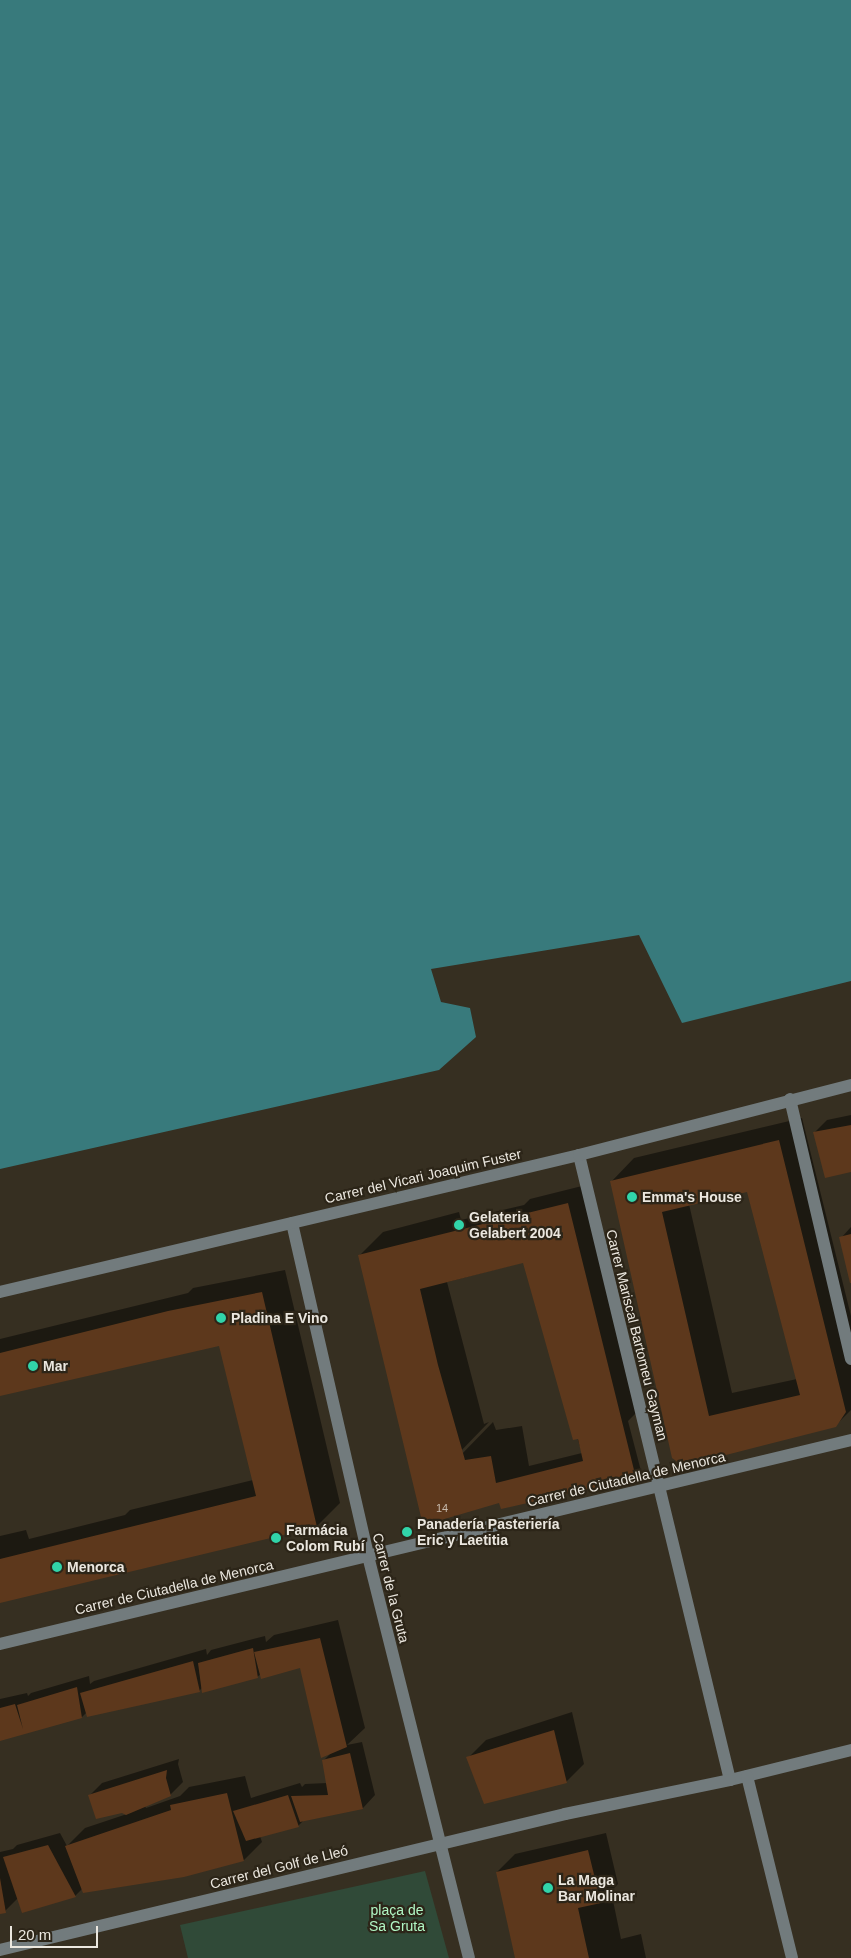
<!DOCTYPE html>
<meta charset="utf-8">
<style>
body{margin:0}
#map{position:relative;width:851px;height:1958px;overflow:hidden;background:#362f21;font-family:Arial,sans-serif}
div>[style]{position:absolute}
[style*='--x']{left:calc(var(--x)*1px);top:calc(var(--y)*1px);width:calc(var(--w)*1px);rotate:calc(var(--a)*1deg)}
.green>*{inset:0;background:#304a38}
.water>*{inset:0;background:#387a7c}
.shadow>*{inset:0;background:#0007}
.building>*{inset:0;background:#5d381c}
.minor>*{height:12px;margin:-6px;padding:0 6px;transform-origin:6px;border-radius:6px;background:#727b7d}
.dots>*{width:14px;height:14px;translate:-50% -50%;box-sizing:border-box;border:2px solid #2c2518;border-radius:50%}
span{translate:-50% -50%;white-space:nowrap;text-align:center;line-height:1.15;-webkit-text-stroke:4.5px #2c2518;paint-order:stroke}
.number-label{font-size:11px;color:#c8bbae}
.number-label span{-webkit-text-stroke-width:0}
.street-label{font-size:14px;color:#ebe7df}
.poi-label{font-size:14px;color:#ebe7df;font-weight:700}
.left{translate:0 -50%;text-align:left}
.park-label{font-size:14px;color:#b1f7c5}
.scale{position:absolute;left:10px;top:1926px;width:88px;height:22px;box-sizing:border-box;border:2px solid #ebe7df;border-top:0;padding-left:6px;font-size:15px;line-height:18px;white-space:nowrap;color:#ebe7df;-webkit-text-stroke:4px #2c2518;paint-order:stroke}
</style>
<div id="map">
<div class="green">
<div style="clip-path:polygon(425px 1871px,449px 1958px,188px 1958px,180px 1925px)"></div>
</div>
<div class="water">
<div style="clip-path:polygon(0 0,851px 0,851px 981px,682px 1023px,639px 935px,431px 969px,441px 1002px,470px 1008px,476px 1037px,439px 1070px,0 1169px)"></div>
</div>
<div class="shadow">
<div style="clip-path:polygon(851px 1115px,851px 1171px,815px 1132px,827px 1120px)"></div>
<div style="clip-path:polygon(evenodd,802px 1118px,851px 1316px,851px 1410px,835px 1426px,683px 1464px,611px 1182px,634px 1158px,802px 1118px,748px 1190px,797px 1379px,732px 1393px,689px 1204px,748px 1190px)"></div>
<div style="clip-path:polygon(evenodd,586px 1185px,640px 1409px,628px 1421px,641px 1471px,635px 1477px,501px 1500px,431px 1521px,360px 1255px,383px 1232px,459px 1212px,461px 1220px,524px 1205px,530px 1199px,586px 1185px,524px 1262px,582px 1453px,529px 1466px,522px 1426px,496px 1430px,493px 1422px,459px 1457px,457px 1455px,489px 1422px,484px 1424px,447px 1282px,524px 1262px)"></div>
<div style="clip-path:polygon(851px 1227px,851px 1281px,841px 1238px)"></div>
<div style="clip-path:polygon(285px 1270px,340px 1503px,317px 1526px,0 1602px,0 1536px,26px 1530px,29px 1539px,125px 1515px,130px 1510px,253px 1480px,220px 1345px,0 1395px,0 1339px,188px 1293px,193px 1288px)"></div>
<div style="clip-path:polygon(338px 1620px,365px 1728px,347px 1745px,362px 1742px,375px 1795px,363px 1808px,304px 1820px,298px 1826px,260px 1836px,262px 1842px,244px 1860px,82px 1889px,75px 1896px,18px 1898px,5px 1911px,0 1913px,0 1852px,13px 1849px,17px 1845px,60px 1833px,67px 1846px,85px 1828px,127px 1814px,90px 1795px,102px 1783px,179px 1759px,178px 1764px,183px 1782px,170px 1795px,145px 1806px,146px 1808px,180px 1796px,189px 1787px,245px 1776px,251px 1798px,300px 1783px,302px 1787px,305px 1784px,327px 1783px,323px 1761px,331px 1753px,301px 1666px,261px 1674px,257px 1677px,203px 1687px,199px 1691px,87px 1712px,82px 1717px,0 1739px,0 1699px,27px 1693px,28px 1696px,31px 1693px,89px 1676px,90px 1684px,94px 1681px,206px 1649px,207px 1655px,211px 1650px,265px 1636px,266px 1642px,274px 1635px)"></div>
<div style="clip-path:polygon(572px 1712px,584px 1764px,566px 1782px,468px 1758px,486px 1740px)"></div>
<div style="clip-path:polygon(606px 1833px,618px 1884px,611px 1891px,621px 1939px,641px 1934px,646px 1958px,517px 1958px,497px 1872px,515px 1854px)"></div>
</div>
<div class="building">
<div style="clip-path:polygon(851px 1125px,851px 1172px,825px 1178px,813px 1132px)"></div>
<div style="clip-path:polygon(evenodd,779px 1140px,846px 1412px,836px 1427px,683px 1466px,672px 1458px,610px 1181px,779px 1140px,747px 1192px,800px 1395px,709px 1416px,662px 1212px,747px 1192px)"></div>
<div style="clip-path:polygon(evenodd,568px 1203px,636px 1478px,501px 1509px,499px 1503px,431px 1523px,421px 1517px,358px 1255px,568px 1203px,523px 1263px,573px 1440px,578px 1439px,583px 1461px,496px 1483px,491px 1456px,465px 1460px,438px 1365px,420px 1289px,523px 1263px)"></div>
<div style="clip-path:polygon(851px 1234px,851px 1283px,850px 1283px,839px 1237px)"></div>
<div style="clip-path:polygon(262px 1292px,317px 1527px,0 1603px,0 1559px,256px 1496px,219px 1346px,0 1396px,0 1353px,168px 1311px)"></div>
<div style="clip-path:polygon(320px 1638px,347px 1747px,321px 1758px,300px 1668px,261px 1679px,254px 1652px)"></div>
<div style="clip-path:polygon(253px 1648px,258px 1678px,202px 1693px,198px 1663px)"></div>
<div style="clip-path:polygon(193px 1661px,200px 1692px,87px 1717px,80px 1693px)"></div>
<div style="clip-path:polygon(77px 1687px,82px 1718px,0 1741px,0 1708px,15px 1704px,23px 1729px,17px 1705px)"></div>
<div style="clip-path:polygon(554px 1730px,567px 1783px,484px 1804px,466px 1757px)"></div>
<div style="clip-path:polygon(350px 1753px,363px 1809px,300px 1822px,291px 1796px,328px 1795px,322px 1760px)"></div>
<div style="clip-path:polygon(167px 1770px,166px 1778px,171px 1796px,126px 1815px,122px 1813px,96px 1819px,88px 1795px)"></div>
<div style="clip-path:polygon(227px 1793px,244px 1861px,184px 1877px,83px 1893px,65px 1846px,171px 1810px,170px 1805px)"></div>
<div style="clip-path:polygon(288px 1795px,299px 1827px,246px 1841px,233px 1811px)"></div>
<div style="clip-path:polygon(48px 1845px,76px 1897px,22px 1913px,3px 1857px)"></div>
<div style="clip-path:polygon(588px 1850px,601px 1903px,578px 1908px,589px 1958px,515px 1958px,496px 1872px)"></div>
<div style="clip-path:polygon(0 1878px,6px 1913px,0 1914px)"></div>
</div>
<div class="minor">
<div style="--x:790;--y:1099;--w:267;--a:76.8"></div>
<div style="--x:579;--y:1155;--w:643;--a:76.42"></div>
<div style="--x:730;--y:1780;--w:125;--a:-13.9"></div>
<div style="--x:292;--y:1223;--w:342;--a:77.1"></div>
<div style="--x:368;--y:1556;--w:414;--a:75.9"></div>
<div style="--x:0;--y:1292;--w:595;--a:-13.31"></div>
<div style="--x:579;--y:1155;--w:281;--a:-14.4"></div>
<div style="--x:0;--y:1644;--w:875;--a:-13.48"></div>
<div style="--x:747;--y:1776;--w:187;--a:76.1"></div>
<div style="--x:0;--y:1950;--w:581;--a:-13.53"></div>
<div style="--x:565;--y:1814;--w:168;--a:-11.6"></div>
</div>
<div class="dots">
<div style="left:632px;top:1197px;background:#31d4a9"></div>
<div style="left:459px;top:1225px;background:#31d4a9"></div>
<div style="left:221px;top:1318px;background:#31d4a9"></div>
<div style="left:33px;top:1366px;background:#31d4a9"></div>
<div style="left:407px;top:1532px;background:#31d4a9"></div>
<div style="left:276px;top:1538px;background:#31d4a9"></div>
<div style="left:57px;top:1567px;background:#31d4a9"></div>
<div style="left:548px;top:1888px;background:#31d4a9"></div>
</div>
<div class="number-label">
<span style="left:442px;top:1508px">14</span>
</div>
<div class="street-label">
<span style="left:423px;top:1176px;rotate:-13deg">Carrer del Vicari Joaquim Fuster</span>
<span style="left:637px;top:1335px;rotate:76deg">Carrer Mariscal Bartomeu Gayman</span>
<span style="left:626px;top:1479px;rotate:-13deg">Carrer de Ciutadella de Menorca</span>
<span style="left:174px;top:1587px;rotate:-13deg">Carrer de Ciutadella de Menorca</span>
<span style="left:391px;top:1588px;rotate:76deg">Carrer de la Gruta</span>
<span style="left:279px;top:1867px;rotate:-14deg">Carrer del Golf de Lleó</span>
</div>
<div class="poi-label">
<span class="left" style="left:642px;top:1197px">Emma's House</span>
<span class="left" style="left:469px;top:1225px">Gelateria<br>Gelabert 2004</span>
<span class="left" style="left:231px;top:1318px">Pladina E Vino</span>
<span class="left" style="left:43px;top:1366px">Mar</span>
<span class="left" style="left:417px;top:1532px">Panadería Pasteriería<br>Eric y Laetitia</span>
<span class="left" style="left:286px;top:1538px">Farmácia<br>Colom Rubí</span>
<span class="left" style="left:67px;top:1567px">Menorca</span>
<span class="left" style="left:558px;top:1888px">La Maga<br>Bar Molinar</span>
</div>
<div class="park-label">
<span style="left:397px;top:1918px">plaça de<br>Sa Gruta</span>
</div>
<div class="scale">20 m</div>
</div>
